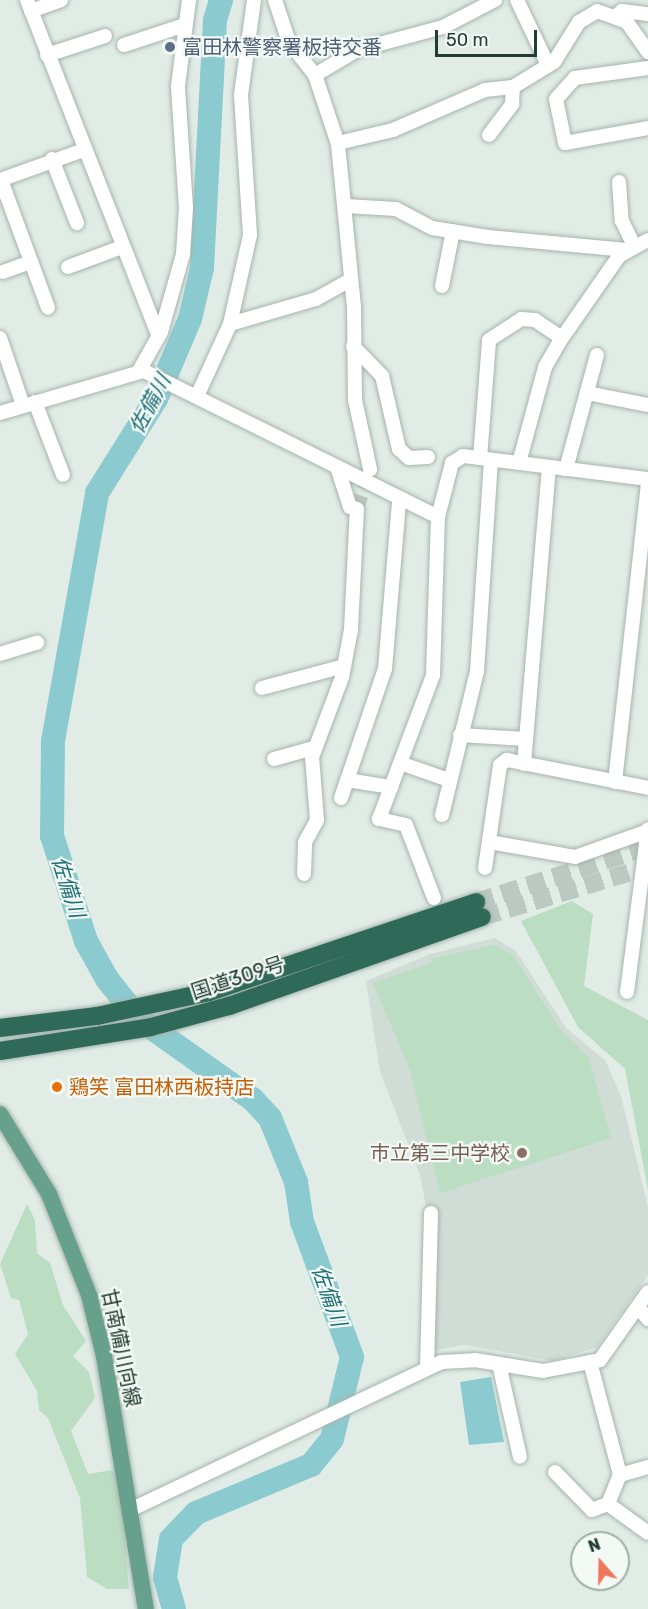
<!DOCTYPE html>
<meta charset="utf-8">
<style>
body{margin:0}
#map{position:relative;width:648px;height:1609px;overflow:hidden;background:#e2ece7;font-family:Rubik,"Noto Sans JP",sans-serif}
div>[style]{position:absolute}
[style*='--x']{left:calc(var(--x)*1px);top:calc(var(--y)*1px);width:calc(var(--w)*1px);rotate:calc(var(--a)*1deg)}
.built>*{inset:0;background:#d0dcd6}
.green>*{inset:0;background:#bbddc2}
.water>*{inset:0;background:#8bcbd0}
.river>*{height:24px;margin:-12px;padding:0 12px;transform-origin:12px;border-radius:12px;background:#8bcbd0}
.minor-tunnel>*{height:14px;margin-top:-7px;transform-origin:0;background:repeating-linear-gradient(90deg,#bcc9c3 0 14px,transparent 0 21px)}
.highway-tunnel>*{height:18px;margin-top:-9px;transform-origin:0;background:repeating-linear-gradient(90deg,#bcc9c3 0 18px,transparent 0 27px)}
.roads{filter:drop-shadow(0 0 2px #a5b4ae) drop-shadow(0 0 2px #a5b4ae)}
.minor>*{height:14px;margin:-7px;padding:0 7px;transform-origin:7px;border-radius:7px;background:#fff}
.major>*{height:16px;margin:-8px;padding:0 8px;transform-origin:8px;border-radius:8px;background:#67a18e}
.highway>*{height:18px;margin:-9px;padding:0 9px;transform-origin:9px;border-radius:9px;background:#2f6958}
.dots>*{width:16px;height:16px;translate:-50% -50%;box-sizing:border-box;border:3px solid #f3f9f5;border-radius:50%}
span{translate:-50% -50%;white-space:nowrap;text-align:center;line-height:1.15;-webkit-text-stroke:4.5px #f3f9f5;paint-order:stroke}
.service-label{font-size:20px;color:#4e5e75}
.left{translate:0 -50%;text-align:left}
.street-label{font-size:20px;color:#223d34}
.food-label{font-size:20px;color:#c56008}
.education-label{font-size:20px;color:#785e54}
.right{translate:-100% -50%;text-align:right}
.water-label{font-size:21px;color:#1d7078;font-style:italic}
.north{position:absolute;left:570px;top:1531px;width:60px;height:60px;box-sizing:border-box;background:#f3f9f5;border:2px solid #9faea8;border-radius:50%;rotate:340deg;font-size:16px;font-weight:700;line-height:24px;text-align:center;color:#223d34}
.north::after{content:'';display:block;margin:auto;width:21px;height:27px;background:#f0755d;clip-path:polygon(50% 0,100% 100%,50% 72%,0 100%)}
.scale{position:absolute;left:435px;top:30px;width:102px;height:27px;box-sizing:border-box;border:3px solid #223d34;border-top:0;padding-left:8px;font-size:18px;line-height:21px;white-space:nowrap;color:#223d34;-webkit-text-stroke:4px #f3f9f5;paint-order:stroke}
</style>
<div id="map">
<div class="built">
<div style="clip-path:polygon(495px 938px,516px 951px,566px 1028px,605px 1060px,621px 1096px,648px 1207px,648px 1275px,597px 1347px,553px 1361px,465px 1345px,435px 1350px,430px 1227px,420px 1175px,380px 1072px,366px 981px,430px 954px)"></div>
</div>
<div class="green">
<div style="clip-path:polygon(572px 901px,593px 914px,584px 986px,648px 1020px,648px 1190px,625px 1069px,578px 1027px,521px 921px)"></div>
<div style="clip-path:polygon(494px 945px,513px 955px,560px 1029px,588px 1056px,611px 1138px,440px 1193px,410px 1070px,373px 983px,434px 962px,430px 959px)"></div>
<div style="clip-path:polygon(27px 1204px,35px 1220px,37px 1253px,50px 1263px,63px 1305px,86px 1341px,73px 1356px,89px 1372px,95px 1398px,71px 1431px,88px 1474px,112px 1470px,120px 1484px,129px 1589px,107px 1589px,87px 1577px,80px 1498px,48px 1418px,39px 1410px,37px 1391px,15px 1354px,28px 1334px,19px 1300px,11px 1298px,0 1264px)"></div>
</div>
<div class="water">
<div style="clip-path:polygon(491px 1377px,504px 1442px,469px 1445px,460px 1382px)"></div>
</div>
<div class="river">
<div style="--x:174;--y:1609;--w:33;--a:-106"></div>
<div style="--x:165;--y:1577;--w:38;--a:-81"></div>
<div style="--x:171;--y:1539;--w:36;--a:-46"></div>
<div style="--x:196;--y:1513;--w:125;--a:-22.7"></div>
<div style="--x:311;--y:1465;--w:33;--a:-51"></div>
<div style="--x:332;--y:1439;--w:84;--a:-76.3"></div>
<div style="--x:352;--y:1357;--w:144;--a:-110.3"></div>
<div style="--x:302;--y:1222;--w:40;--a:-98.5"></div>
<div style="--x:296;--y:1182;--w:69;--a:-112.1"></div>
<div style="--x:270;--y:1118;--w:26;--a:-133"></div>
<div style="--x:252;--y:1099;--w:138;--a:-144.7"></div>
<div style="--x:139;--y:1019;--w:51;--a:-128.7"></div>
<div style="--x:107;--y:979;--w:43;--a:-118.9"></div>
<div style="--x:86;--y:941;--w:110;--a:-107.9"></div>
<div style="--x:52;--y:836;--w:95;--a:-89.4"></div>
<div style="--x:53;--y:741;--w:252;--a:-79.9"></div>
<div style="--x:97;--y:493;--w:111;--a:-57.9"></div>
<div style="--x:156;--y:399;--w:87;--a:-67"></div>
<div style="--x:190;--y:319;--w:52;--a:-76.8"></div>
<div style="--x:202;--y:268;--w:248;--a:-87"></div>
<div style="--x:215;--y:20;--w:21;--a:-73"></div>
</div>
<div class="minor-tunnel">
<div style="--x:357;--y:509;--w:40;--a:-72"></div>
</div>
<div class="highway-tunnel">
<div style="--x:476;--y:902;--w:181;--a:-17.7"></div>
<div style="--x:482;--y:917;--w:173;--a:-16.8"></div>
</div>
<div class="roads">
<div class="minor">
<div style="--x:27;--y:0;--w:361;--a:68.6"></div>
<div style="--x:275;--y:0;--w:44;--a:71.6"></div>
<div style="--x:289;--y:42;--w:42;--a:51.8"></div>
<div style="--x:315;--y:75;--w:73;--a:71.6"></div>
<div style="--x:338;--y:144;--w:163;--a:84.4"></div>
<div style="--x:354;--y:306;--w:94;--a:89.4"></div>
<div style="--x:355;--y:400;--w:71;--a:77.7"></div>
<div style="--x:517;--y:0;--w:72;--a:64.5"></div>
<div style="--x:31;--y:11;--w:32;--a:-20"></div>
<div style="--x:616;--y:16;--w:8;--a:-40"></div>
<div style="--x:622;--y:11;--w:26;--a:7"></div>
<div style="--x:124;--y:45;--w:64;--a:-18.2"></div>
<div style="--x:47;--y:55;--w:61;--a:-18.1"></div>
<div style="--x:648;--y:68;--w:74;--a:172.2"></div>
<div style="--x:575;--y:78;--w:28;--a:132"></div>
<div style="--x:556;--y:99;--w:45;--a:78.4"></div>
<div style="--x:565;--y:143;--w:84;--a:-10.2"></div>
<div style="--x:315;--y:75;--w:49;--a:-30.8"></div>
<div style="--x:357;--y:50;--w:89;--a:-15"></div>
<div style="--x:443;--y:27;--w:59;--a:-27.4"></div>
<div style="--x:489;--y:135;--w:39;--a:-53"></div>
<div style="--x:512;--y:104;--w:17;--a:-87"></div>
<div style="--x:338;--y:143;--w:57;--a:-13.3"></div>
<div style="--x:393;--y:130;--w:100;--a:-23.5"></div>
<div style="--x:485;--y:90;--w:28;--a:-6"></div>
<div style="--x:513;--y:87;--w:48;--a:-31.4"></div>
<div style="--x:554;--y:62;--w:47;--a:-58"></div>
<div style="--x:579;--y:22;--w:21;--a:-31"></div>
<div style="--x:597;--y:11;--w:32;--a:20"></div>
<div style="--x:627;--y:22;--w:37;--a:55"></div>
<div style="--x:52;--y:159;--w:69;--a:68.7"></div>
<div style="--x:0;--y:180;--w:89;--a:-19.7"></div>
<div style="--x:1;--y:180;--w:136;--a:69.8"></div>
<div style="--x:619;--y:182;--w:39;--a:86"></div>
<div style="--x:622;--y:221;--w:25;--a:64"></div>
<div style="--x:346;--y:206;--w:50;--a:3.4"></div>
<div style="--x:396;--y:209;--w:41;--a:27.8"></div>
<div style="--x:432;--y:228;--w:57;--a:9.1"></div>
<div style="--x:488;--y:237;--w:139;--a:5.4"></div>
<div style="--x:68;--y:267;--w:58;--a:-20.3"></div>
<div style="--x:3;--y:272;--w:30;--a:-20"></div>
<div style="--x:442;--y:286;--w:56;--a:-78.7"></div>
<div style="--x:230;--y:324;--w:90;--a:-16.2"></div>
<div style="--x:316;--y:299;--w:38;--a:-29"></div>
<div style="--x:0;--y:338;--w:71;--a:71.1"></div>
<div style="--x:353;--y:346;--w:42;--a:46"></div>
<div style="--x:382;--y:376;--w:75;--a:76.9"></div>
<div style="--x:399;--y:449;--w:13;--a:42"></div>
<div style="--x:409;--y:458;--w:19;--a:-3"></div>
<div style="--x:139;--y:371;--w:45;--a:-60.6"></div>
<div style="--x:161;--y:332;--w:81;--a:-74.2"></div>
<div style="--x:183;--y:254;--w:46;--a:-86.3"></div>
<div style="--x:186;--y:208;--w:122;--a:-93.8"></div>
<div style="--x:178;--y:86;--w:87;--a:-82.7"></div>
<div style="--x:587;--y:393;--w:62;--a:11.1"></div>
<div style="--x:198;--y:394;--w:77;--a:-65.4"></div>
<div style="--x:230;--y:324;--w:91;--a:-77.3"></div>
<div style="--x:250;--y:235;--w:140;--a:-93.7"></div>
<div style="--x:241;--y:95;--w:96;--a:-82.2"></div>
<div style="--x:35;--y:402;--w:78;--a:69"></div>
<div style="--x:0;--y:413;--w:150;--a:-16.3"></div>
<div style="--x:144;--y:371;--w:328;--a:26.4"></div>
<div style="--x:480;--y:458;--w:118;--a:-85.6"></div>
<div style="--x:489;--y:340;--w:38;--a:-33"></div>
<div style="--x:521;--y:319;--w:14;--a:4"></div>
<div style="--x:535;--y:320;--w:32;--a:34"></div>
<div style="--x:519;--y:463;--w:99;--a:-74.8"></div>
<div style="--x:545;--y:367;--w:34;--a:-60"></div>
<div style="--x:562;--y:338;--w:100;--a:-55.2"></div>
<div style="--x:619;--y:256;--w:33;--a:-29"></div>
<div style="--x:566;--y:469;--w:118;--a:-74.8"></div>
<div style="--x:0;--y:654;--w:39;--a:-17"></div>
<div style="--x:262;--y:688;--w:85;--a:-15"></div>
<div style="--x:460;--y:735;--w:66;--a:3.5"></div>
<div style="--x:274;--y:759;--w:41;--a:-15.4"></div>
<div style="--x:400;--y:763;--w:52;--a:19.1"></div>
<div style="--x:524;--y:764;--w:298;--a:-85.2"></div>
<div style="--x:347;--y:780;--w:45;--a:9"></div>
<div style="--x:615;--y:782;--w:303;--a:-83.7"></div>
<div style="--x:341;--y:798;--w:136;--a:-71.2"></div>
<div style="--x:385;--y:669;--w:168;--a:-85.2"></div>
<div style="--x:442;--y:815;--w:148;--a:-76.3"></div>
<div style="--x:477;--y:671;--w:211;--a:-86.2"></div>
<div style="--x:489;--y:842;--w:87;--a:9.9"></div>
<div style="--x:575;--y:857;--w:77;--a:-19.6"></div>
<div style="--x:485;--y:868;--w:104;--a:-81.7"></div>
<div style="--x:500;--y:765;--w:9;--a:-36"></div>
<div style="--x:507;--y:760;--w:144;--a:11.2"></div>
<div style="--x:304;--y:874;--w:32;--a:-88"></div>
<div style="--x:305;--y:842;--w:25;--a:-61"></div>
<div style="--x:317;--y:820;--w:63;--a:-94.5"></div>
<div style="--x:312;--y:757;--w:85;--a:-69.4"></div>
<div style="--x:342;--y:677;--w:48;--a:-79.2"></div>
<div style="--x:351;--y:630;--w:121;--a:-87.2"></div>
<div style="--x:357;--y:509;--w:7;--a:-164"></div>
<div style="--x:350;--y:507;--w:40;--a:-108"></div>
<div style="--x:434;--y:898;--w:78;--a:-111"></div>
<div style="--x:406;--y:825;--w:28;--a:-167"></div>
<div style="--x:379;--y:819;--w:154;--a:-69.4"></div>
<div style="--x:433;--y:675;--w:158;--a:-88.2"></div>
<div style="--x:438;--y:517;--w:56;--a:-75.5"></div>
<div style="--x:452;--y:463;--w:13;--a:-32"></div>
<div style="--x:463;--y:456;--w:186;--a:7.1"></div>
<div style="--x:627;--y:992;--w:164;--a:-82.7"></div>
<div style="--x:638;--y:1307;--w:16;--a:50"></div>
<div style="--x:590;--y:1362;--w:117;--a:75.1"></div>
<div style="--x:499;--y:1364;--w:95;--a:77.3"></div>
<div style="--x:427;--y:1368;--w:155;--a:-88.5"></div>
<div style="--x:555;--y:1472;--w:53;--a:45.8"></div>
<div style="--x:592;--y:1510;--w:17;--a:-21"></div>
<div style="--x:608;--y:1504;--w:31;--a:-68"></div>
<div style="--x:620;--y:1475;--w:29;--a:-16"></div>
<div style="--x:608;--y:1504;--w:49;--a:35.9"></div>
<div style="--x:130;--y:1510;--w:344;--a:-25.4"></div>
<div style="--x:441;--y:1362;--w:34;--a:-3"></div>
<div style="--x:475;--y:1360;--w:69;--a:9.2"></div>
<div style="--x:543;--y:1371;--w:58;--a:-10.9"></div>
<div style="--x:600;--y:1360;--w:83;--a:-54.8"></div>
</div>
<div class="major">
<div style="--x:0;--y:1114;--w:94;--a:58.5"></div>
<div style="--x:49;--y:1194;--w:109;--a:68.4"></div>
<div style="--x:89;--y:1295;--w:63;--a:76.2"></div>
<div style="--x:104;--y:1356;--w:256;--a:80.6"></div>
</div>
<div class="highway">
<div style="--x:0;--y:1028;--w:98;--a:-7.1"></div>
<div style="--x:97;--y:1016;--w:115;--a:-12.1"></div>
<div style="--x:209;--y:992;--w:282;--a:-18.6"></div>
<div style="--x:0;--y:1051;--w:153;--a:-9"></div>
<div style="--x:151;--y:1027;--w:81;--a:-15.1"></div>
<div style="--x:229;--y:1006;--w:268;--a:-19.4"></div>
</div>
</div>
<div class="dots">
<div style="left:170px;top:47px;background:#5c6f8a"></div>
<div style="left:57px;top:1087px;background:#e8710a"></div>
<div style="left:522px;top:1153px;background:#8d6e63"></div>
</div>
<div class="service-label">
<span class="left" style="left:182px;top:47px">富田林警察署板持交番</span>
</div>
<div class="street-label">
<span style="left:238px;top:978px;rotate:-18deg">国道309号</span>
<span style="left:121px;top:1348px;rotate:78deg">甘南備川向線</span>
</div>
<div class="food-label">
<span class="left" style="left:69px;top:1087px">鶏笑 富田林西板持店</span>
</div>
<div class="education-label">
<span class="right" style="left:510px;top:1153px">市立第三中学校</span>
</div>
<div class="water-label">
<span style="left:150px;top:404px;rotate:-62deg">佐備川</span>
<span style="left:68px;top:887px;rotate:72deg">佐備川</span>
<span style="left:329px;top:1296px;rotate:70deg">佐備川</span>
</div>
<div class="north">N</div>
<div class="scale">50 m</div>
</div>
